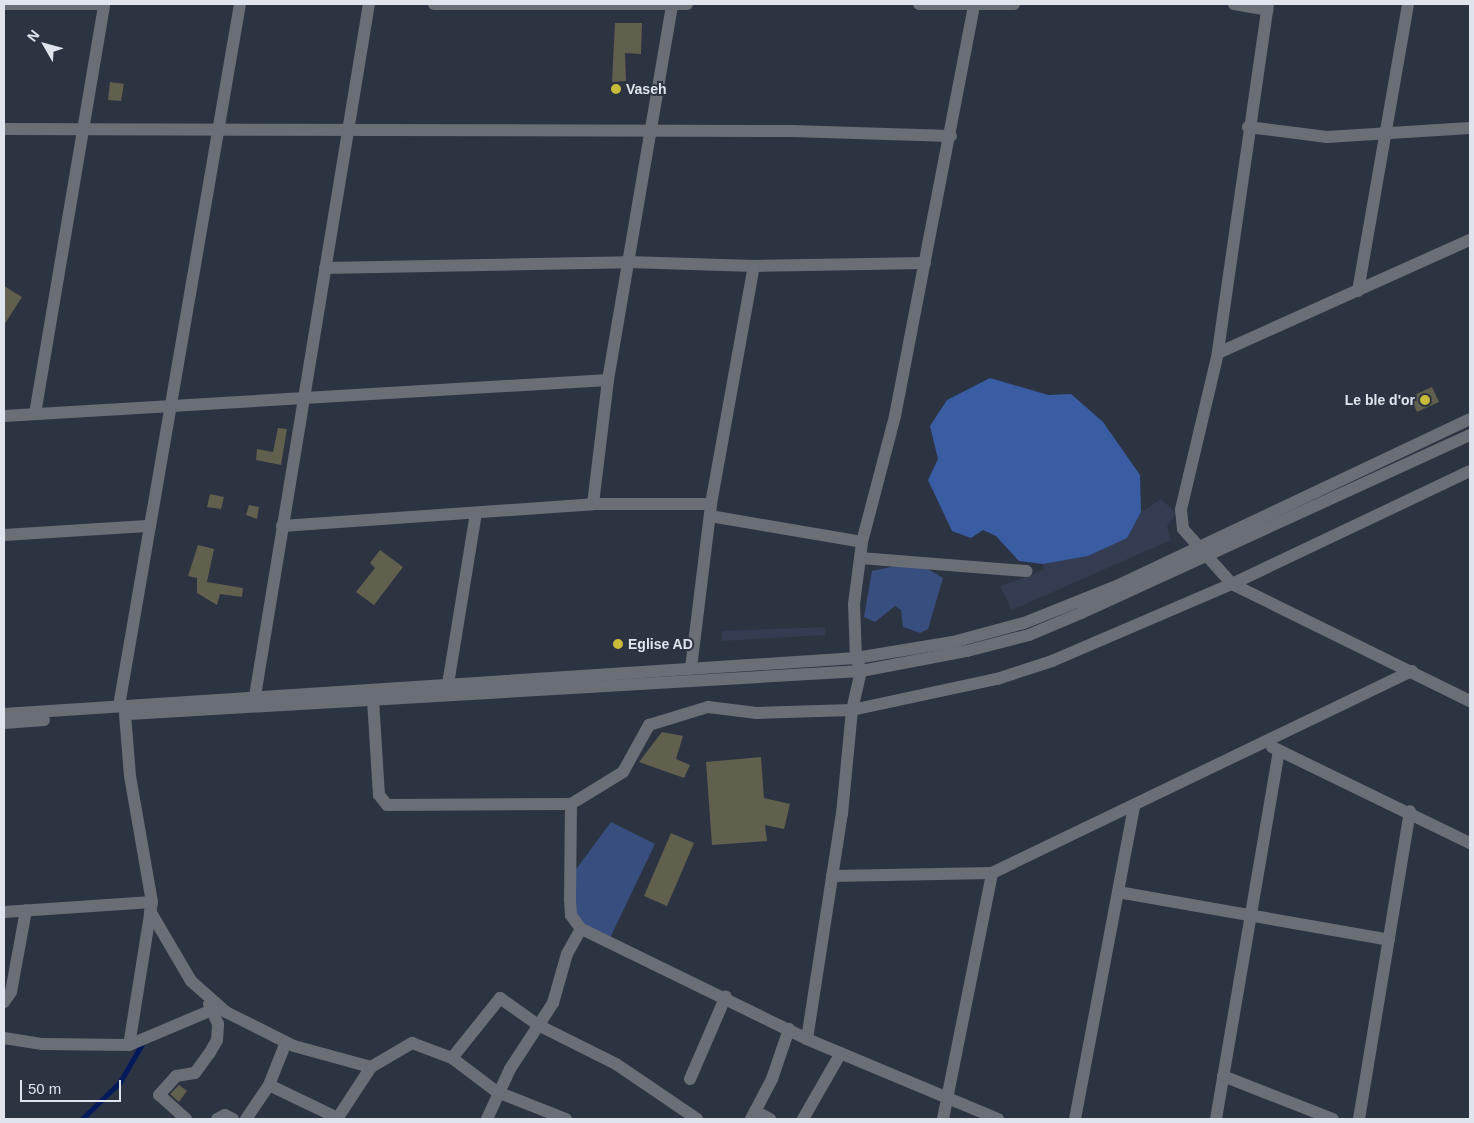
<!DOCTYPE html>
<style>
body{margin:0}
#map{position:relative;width:1474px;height:1123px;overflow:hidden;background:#2c3442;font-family:Helvetica,sans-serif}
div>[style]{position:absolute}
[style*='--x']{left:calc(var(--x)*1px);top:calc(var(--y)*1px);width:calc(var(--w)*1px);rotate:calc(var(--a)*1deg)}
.built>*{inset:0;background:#333c50}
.green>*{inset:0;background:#374e7e}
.forest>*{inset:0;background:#3a5ca3}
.stream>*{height:4.5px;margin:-2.25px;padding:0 2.25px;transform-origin:2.25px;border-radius:2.25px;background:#021a5c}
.building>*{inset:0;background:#615f4d}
.minor>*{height:12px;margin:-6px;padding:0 6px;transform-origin:6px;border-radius:6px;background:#6a6e75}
.tertiary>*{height:12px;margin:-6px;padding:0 6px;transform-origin:6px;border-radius:6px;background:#6a6e75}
.dots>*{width:14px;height:14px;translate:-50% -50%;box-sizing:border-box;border:2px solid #2c3442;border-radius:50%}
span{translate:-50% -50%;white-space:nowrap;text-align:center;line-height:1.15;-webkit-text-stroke:4px #2c3442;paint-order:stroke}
.poi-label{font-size:14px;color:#dfe4ed;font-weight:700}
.left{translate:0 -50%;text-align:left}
.right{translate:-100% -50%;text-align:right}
.frame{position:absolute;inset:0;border:5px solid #dfe4ed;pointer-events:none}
.north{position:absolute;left:20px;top:20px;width:50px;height:50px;-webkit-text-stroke:4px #2c3442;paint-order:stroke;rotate:308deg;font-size:14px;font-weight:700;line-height:20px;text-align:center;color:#dfe4ed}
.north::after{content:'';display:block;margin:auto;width:18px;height:22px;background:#dfe4ed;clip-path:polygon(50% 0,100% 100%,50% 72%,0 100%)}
.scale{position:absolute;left:20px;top:1080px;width:101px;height:22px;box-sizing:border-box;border:2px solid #dfe4ed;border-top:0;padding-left:6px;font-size:15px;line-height:18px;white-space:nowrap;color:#dfe4ed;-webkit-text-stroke:4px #2c3442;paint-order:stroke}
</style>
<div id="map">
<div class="built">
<div style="clip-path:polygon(1161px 499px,1176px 513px,1167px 527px,1171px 540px,1012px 610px,1000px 586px,1044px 570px,1043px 564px,1088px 556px,1126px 538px,1141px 512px)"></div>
<div style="clip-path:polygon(825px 627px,825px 635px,722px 641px,722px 631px)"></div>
</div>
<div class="green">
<div style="clip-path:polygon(900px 565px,921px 565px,943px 578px,928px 629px,920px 633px,903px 627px,901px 610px,895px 606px,875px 622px,864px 617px,872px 571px)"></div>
<div style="clip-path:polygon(611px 822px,655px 844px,608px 942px,571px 915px,571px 876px)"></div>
</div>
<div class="forest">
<div style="clip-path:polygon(990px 378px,1048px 395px,1071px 394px,1103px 422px,1140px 475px,1141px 512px,1127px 538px,1088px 556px,1043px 564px,1019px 561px,996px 536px,983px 530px,971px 538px,952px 531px,928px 480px,938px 459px,930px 426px,947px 400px)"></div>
</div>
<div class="stream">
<div style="--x:82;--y:1119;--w:53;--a:-44.2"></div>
<div style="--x:120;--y:1082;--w:44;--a:-59.9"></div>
</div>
<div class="building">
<div style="clip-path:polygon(615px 23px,642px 23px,641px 54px,625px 53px,626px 81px,612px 82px)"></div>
<div style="clip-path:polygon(110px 82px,124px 84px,121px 101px,108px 100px)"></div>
<div style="clip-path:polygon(4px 286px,22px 297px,4px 325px)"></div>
<div style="clip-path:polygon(1432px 387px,1439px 402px,1417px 412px,1410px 397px)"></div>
<div style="clip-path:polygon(278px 428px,287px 429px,281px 465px,256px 460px,257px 449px,273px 452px)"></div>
<div style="clip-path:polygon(210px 494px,224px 497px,221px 509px,207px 507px)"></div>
<div style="clip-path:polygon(249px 505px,259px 507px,257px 519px,246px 515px)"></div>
<div style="clip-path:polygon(198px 545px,214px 549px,207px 582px,243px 588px,242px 597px,220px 594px,217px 605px,197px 593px,197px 578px,188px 576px)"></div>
<div style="clip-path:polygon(380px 550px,403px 567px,374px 605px,356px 592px,375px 568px,370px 563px)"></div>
<div style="clip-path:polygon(662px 732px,683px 736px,676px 759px,690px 765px,684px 778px,639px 762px)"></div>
<div style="clip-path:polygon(761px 757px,764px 798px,790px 804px,784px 829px,765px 825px,767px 841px,712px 845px,706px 762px)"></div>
<div style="clip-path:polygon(671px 833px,694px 843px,667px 906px,644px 896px)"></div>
<div style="clip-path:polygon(179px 1085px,187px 1091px,179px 1102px,170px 1094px)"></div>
</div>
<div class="minor">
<div style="--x:4;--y:4;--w:100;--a:0"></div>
<div style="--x:434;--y:4;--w:253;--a:0"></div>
<div style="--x:919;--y:4;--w:95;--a:0"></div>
<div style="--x:1234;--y:4;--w:34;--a:10"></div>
<div style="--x:1268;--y:4;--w:353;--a:98.2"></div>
<div style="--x:1218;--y:353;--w:161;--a:103.3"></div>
<div style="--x:1181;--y:510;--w:19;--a:84"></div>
<div style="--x:1183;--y:529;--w:74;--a:48.3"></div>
<div style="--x:1232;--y:584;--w:265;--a:26.2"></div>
<div style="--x:1248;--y:127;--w:80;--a:7.2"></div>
<div style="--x:1327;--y:137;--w:143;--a:-3.6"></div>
<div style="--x:4;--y:129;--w:788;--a:0.15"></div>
<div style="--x:792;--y:131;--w:159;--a:1.8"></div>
<div style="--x:325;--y:268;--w:303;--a:-1.1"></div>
<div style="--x:628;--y:262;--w:126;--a:1.8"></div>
<div style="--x:754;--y:266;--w:171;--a:-1"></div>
<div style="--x:1358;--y:291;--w:291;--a:-80.1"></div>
<div style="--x:1218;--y:353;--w:276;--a:-24.2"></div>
<div style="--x:35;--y:414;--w:416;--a:-80.4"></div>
<div style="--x:4;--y:416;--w:605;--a:-3.41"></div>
<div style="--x:593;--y:504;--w:125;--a:-83.1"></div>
<div style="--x:608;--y:380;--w:381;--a:-80.3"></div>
<div style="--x:710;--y:516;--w:154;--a:9.7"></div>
<div style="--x:282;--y:526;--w:312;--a:-4"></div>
<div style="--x:593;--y:504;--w:118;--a:0"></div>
<div style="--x:4;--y:535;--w:143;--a:-3.6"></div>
<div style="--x:860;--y:558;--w:167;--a:4.5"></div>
<div style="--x:691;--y:668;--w:165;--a:-83"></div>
<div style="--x:711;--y:504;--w:242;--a:-79.8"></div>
<div style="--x:448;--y:684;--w:173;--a:-80.7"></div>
<div style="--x:255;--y:696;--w:701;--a:-80.65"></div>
<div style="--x:373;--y:700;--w:95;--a:86.4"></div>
<div style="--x:379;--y:795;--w:13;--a:51"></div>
<div style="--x:387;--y:805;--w:184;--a:-0.3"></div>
<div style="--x:119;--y:706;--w:712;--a:-80.22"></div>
<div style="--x:125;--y:714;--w:62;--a:85.4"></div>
<div style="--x:130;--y:776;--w:128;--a:80.1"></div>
<div style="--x:152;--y:902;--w:145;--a:99.1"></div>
<div style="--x:1272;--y:747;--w:220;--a:25.9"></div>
<div style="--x:832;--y:876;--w:160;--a:-1.1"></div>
<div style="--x:992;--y:873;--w:466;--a:-25.7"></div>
<div style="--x:1118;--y:892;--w:275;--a:10"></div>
<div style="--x:150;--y:911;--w:81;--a:59.6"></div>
<div style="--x:191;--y:981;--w:47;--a:41.5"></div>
<div style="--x:226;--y:1012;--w:76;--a:26.6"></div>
<div style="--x:294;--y:1046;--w:80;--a:15.3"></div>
<div style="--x:4;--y:912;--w:148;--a:-3.9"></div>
<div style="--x:4;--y:1002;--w:12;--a:-55"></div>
<div style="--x:11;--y:992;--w:83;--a:-79.6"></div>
<div style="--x:4;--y:1038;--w:39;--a:9"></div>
<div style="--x:43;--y:1044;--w:86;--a:0.7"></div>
<div style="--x:129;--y:1045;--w:90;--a:-22.9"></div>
<div style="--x:807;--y:1039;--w:228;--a:-81.2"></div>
<div style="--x:842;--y:814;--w:104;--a:-84.5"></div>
<div style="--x:852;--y:710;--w:40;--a:-77"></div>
<div style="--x:861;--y:671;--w:14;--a:-111"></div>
<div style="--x:856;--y:658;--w:54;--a:-92.1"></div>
<div style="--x:854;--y:604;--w:63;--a:-82.6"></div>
<div style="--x:862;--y:542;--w:130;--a:-75.3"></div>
<div style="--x:895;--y:416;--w:420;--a:-79.1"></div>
<div style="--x:452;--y:1058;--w:77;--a:-51.3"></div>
<div style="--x:500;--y:998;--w:47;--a:35.4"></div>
<div style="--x:538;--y:1025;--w:87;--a:26.6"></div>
<div style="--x:616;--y:1064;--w:98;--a:34.2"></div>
<div style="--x:1223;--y:1076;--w:118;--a:21.4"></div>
<div style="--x:690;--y:1079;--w:90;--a:-66.6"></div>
<div style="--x:269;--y:1085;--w:76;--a:25.6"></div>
<div style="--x:755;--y:1111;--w:17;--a:28"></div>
<div style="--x:186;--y:1119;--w:36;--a:-138"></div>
<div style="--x:159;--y:1095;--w:25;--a:-48"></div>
<div style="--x:176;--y:1076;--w:19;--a:-9"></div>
<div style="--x:195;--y:1073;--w:24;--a:-54"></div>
<div style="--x:209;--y:1054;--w:16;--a:-60"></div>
<div style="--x:217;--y:1040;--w:16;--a:-86"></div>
<div style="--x:218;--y:1024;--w:22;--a:-114"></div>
<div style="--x:217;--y:1119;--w:9;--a:-27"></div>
<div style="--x:225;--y:1115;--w:9;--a:27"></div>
<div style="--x:246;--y:1119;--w:41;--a:-55.9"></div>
<div style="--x:269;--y:1085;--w:46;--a:-68.4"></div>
<div style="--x:337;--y:1119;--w:62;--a:-56.8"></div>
<div style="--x:371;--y:1067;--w:48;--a:-30.3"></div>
<div style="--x:412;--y:1043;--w:43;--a:20.6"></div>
<div style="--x:452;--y:1058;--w:56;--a:37.1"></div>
<div style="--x:497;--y:1092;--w:74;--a:21.4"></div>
<div style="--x:487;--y:1119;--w:55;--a:-65.3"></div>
<div style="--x:510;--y:1069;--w:79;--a:-56.9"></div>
<div style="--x:553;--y:1003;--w:51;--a:-74.1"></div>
<div style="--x:567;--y:954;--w:29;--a:-61"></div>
<div style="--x:751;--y:1119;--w:45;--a:-62.3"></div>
<div style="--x:772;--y:1079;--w:53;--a:-71.2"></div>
<div style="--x:803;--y:1119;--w:76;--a:-60.1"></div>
<div style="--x:943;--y:1119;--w:251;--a:-78.7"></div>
<div style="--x:998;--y:1119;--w:207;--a:-157.3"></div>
<div style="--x:807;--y:1039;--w:251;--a:-154"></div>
<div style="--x:581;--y:929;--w:17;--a:-126"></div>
<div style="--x:571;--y:915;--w:16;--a:-94"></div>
<div style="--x:570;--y:899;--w:95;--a:-89.4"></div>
<div style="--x:571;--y:804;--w:61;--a:-31.6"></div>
<div style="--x:623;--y:772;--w:54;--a:-61"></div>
<div style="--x:649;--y:725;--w:62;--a:-17"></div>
<div style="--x:708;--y:707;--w:49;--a:7"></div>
<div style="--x:757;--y:713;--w:95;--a:-1.8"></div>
<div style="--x:852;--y:710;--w:148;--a:-12.1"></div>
<div style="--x:997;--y:679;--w:58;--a:-18.1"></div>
<div style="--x:1052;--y:661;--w:196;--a:-23.2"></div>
<div style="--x:1232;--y:584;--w:263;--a:-25.4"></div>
<div style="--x:1075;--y:1119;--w:317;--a:-79.3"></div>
<div style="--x:1216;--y:1119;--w:374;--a:-80.3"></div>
<div style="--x:1359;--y:1119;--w:312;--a:-80.6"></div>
</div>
<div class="tertiary">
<div style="--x:4;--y:714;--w:854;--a:-3.76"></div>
<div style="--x:856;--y:658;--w:98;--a:-9.4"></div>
<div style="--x:953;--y:642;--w:73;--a:-15"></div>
<div style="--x:1024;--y:623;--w:102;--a:-21.8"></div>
<div style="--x:1119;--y:585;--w:388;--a:-25.3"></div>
<div style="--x:129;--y:714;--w:733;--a:-3.36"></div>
<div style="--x:861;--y:671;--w:108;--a:-10.7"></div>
<div style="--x:967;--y:651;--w:64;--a:-14.5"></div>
<div style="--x:1029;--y:635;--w:56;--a:-22.9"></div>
<div style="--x:1081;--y:613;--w:428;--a:-24.6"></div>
<div style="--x:4;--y:723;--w:40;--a:-4.3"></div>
</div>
<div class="dots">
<div style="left:616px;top:89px;background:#caba3a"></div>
<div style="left:1425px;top:400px;background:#caba3a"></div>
<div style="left:618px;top:644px;background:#caba3a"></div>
</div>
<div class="poi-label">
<span class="left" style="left:626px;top:89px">Vaseh</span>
<span class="right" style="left:1415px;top:400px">Le ble d'or</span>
<span class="left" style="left:628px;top:644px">Eglise AD</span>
</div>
<div class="frame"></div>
<div class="north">N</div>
<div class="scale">50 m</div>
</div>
